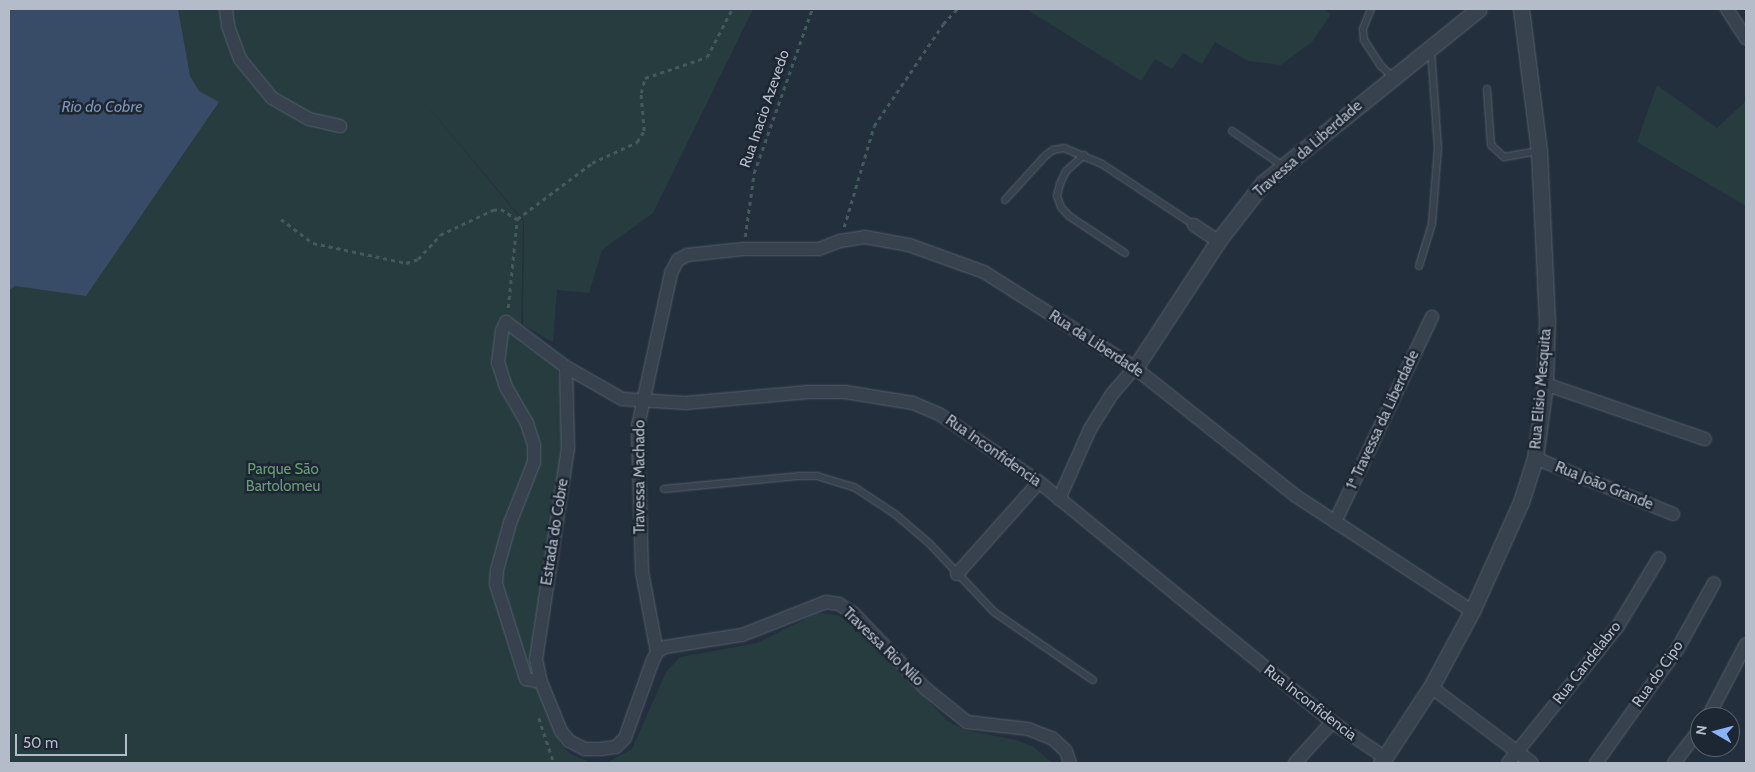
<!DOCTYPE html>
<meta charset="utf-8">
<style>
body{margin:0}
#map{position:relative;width:1755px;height:772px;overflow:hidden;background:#242f3e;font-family:Cabin,sans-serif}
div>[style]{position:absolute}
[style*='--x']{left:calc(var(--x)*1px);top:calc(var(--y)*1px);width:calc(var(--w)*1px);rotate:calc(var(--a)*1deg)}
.green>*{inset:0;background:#263c3f}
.water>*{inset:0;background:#394c67}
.path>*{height:2.5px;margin-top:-1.25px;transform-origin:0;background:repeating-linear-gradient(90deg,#44595c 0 4px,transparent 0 8px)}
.roads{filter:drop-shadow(0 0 1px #565f6c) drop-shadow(0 0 1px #565f6c)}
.service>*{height:6px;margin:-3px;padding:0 3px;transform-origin:3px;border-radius:3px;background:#38414e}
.minor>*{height:12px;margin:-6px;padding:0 6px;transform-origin:6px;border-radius:6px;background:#38414e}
.tertiary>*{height:15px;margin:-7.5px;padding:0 7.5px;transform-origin:7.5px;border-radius:7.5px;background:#38414e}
span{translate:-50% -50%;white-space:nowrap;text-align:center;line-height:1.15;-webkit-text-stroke:5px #1d2633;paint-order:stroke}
.street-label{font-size:15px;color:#b4bcc9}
.park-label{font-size:15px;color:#6b9a76}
.water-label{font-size:16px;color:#7c92b1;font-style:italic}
.frame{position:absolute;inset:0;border:10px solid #b4bcc9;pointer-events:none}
.north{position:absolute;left:1690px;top:707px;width:50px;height:50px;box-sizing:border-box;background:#1d2633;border:1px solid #59626f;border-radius:50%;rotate:278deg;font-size:14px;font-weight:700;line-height:20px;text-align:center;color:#b4bcc9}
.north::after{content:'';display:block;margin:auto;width:18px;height:22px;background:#8ab4f8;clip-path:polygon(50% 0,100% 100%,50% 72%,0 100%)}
.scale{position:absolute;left:15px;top:734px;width:112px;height:22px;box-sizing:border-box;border:2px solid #b4bcc9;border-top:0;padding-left:6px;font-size:15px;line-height:18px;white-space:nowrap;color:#b4bcc9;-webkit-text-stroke:4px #1d2633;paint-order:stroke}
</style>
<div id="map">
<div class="green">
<div style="clip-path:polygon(9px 9px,753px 9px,653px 213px,602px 250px,589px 293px,557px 290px,553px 342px,523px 325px,524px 221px,414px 90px,523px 221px,521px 343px,557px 365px,565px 435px,530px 664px,560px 743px,569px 753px,591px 763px,9px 763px)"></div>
<div style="clip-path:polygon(1324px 9px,1331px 14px,1312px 42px,1281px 65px,1248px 61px,1215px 42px,1202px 64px,1183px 53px,1172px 69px,1155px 59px,1141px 81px,1028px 10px)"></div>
<div style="clip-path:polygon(1657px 85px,1717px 128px,1746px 101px,1746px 206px,1637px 142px)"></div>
<div style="clip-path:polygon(817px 613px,837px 615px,853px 623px,948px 721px,965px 730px,1016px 740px,1034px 747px,1052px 763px,606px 763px,632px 749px,666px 672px,680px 657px,757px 643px)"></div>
</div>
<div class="water">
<div style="clip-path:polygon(9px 9px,178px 9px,190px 76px,199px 91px,219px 102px,86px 296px,15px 286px,9px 290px)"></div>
</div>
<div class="path">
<div style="--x:281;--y:219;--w:40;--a:37"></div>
<div style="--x:313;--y:243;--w:95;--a:12.1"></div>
<div style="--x:406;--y:263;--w:13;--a:-18"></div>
<div style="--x:418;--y:259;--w:33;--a:-47"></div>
<div style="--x:440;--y:235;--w:59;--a:-25.3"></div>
<div style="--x:493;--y:210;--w:8;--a:-7"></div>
<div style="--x:501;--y:209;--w:19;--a:32"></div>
<div style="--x:844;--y:227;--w:105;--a:-73.5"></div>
<div style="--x:874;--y:126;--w:123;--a:-55.9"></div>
<div style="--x:943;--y:24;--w:21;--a:-47"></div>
<div style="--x:745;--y:237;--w:65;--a:-82"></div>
<div style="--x:754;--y:173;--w:174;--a:-70.5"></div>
<div style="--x:508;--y:308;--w:89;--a:-84.2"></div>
<div style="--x:517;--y:219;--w:94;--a:-36.7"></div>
<div style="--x:592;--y:163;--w:50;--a:-25"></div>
<div style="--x:637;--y:142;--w:13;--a:-58"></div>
<div style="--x:644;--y:131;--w:38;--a:-95"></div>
<div style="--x:641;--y:93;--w:16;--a:-75"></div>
<div style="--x:645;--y:78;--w:65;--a:-18.7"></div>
<div style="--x:707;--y:57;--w:54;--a:-62.5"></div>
<div style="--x:539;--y:718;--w:47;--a:71.6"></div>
</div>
<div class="roads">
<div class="service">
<div style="--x:1371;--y:9;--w:22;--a:112"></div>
<div style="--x:1363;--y:29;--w:11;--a:85"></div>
<div style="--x:1364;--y:40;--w:31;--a:57"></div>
<div style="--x:1381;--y:66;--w:16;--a:43"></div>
<div style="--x:1487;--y:89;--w:56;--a:85.9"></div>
<div style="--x:1491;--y:145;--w:18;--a:43"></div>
<div style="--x:1504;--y:157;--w:36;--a:-10"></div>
<div style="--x:1232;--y:131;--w:62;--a:34.5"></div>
<div style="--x:1084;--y:155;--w:24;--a:138"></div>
<div style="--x:1066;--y:171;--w:14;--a:115"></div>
<div style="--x:1060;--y:184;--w:12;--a:104"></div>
<div style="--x:1057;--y:196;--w:12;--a:70"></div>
<div style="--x:1061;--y:207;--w:12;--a:48"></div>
<div style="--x:1069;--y:216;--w:67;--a:33.5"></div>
<div style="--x:1005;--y:200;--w:59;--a:-47.7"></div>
<div style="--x:1045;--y:156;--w:10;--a:-37"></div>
<div style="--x:1053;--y:150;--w:11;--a:-10"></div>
<div style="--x:1064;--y:148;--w:41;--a:22.8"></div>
<div style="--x:1102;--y:164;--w:110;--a:33.5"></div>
<div style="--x:1419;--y:266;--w:44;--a:-72.8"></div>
<div style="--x:1432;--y:224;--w:76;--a:-85.5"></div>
<div style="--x:1438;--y:148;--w:98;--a:-94.1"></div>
<div style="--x:664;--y:489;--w:137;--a:-5.5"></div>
<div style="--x:800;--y:476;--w:17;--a:0"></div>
<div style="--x:817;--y:476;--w:39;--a:17"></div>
<div style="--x:854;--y:487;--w:49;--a:33.4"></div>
<div style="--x:895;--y:514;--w:45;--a:40.5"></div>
<div style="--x:929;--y:543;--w:95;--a:46.7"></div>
<div style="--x:994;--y:612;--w:120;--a:34.5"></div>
</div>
<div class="minor">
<div style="--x:226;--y:9;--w:17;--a:83"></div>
<div style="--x:228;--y:26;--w:35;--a:70"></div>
<div style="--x:240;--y:59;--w:50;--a:50.6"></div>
<div style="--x:272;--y:98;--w:43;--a:29.6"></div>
<div style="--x:309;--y:119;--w:32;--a:13"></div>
<div style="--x:1727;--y:9;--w:35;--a:57"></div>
<div style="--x:1194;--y:225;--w:29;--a:34"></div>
<div style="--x:566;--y:367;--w:81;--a:88.6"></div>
<div style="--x:568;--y:448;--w:213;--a:98.6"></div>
<div style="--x:536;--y:659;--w:24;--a:78"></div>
<div style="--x:541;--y:682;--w:53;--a:67.8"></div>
<div style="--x:561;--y:731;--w:13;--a:51"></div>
<div style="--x:569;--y:741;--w:18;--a:27"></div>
<div style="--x:585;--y:749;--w:16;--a:0"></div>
<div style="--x:601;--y:749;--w:15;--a:-8"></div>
<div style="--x:616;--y:747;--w:13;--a:-45"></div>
<div style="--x:625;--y:738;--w:83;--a:-70.3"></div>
<div style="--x:653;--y:660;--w:9;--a:-63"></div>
<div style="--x:657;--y:652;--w:9;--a:-32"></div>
<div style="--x:665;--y:647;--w:78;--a:-8.9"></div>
<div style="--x:742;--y:635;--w:90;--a:-21.4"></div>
<div style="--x:826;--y:602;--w:13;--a:9"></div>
<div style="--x:839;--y:604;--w:17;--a:33"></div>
<div style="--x:853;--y:613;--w:105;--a:46.2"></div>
<div style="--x:926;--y:689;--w:53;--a:38.8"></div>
<div style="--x:967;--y:722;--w:61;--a:6.5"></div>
<div style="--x:1028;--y:729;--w:26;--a:21"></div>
<div style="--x:1052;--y:738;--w:19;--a:43"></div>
<div style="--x:1066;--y:751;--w:13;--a:72"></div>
<div style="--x:1545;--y:384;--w:169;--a:19"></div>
<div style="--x:1535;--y:458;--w:149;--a:22.1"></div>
<div style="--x:1059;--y:499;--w:77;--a:-66.1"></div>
<div style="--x:1090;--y:429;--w:41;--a:-57.8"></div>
<div style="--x:1112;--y:394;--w:35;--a:-49"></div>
<div style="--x:1335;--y:522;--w:227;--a:-64.7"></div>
<div style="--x:957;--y:574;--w:123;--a:-48.3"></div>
<div style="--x:657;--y:652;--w:81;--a:-100.6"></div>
<div style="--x:642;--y:572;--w:146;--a:-91.6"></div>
<div style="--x:638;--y:426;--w:157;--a:-77.8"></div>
<div style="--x:671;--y:273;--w:15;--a:-62"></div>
<div style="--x:678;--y:260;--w:10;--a:-29"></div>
<div style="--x:687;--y:255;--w:57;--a:-6"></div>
<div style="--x:744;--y:249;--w:75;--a:0"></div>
<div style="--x:819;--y:249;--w:22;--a:-21"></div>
<div style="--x:840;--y:241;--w:25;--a:-9"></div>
<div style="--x:865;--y:237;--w:45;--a:10.3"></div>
<div style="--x:909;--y:245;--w:80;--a:19.8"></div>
<div style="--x:984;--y:272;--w:179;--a:32.4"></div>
<div style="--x:1135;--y:368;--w:206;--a:38.5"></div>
<div style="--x:1296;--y:496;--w:210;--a:33.2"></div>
<div style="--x:541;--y:682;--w:15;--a:-169"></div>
<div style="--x:526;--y:679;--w:100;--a:-107.5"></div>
<div style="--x:496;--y:584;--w:14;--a:-86"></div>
<div style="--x:497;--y:570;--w:49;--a:-74.5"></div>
<div style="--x:510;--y:523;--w:66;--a:-68.5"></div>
<div style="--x:534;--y:462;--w:17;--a:-90"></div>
<div style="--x:534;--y:445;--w:23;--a:-108"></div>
<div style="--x:527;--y:423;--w:42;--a:-120.3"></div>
<div style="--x:506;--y:387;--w:25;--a:-108"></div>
<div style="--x:498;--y:363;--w:32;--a:-83"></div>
<div style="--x:502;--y:331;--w:10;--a:-66"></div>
<div style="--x:506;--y:322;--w:75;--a:36.9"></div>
<div style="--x:566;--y:367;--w:64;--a:29.7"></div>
<div style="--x:622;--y:399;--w:64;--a:3.6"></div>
<div style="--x:686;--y:403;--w:123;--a:-5.1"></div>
<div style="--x:809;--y:392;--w:36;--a:0"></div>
<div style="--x:845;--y:392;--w:69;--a:9.2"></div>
<div style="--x:913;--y:403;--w:28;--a:23"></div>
<div style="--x:939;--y:414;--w:121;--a:34.2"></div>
<div style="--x:1039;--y:482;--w:379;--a:39.3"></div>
<div style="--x:1332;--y:722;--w:63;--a:33.9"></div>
<div style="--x:1431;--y:687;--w:126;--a:37"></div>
<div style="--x:1708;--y:717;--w:82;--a:-62.5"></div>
<div style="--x:1295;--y:763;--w:55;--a:-47.9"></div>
<div style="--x:1508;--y:763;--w:176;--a:-51.2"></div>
<div style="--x:1618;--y:626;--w:79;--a:-58.9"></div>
<div style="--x:1596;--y:763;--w:141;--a:-54.5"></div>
<div style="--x:1678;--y:648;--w:74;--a:-61"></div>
<div style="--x:1674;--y:763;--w:43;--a:-52.6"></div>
</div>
<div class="tertiary">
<div style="--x:1135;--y:368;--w:152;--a:-56.8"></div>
<div style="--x:1218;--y:241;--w:73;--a:-52.2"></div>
<div style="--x:1263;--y:183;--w:277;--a:-38.9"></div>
<div style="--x:1381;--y:763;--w:91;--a:-56.7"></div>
<div style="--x:1431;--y:687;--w:86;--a:-61.7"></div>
<div style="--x:1472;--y:611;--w:120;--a:-65.8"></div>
<div style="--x:1521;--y:502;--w:46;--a:-72.3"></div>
<div style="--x:1535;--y:458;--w:75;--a:-82.3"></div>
<div style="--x:1545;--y:384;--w:63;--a:-88.2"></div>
<div style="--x:1547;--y:321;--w:170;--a:-92.7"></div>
<div style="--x:1539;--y:151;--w:143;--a:-97.2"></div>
</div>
</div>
<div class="street-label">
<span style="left:765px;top:109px;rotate:-71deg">Rua Inacio Azevedo</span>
<span style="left:1308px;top:149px;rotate:-41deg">Travessa da Liberdade</span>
<span style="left:1096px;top:344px;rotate:33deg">Rua da Liberdade</span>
<span style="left:1541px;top:389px;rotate:-85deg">Rua Elisio Mesquita</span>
<span style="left:1383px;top:420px;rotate:-65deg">1ª Travessa da Liberdade</span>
<span style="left:993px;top:451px;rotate:35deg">Rua Inconfidencia</span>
<span style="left:640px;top:477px;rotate:-90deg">Travessa Machado</span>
<span style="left:1604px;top:486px;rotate:22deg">Rua João Grande</span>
<span style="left:555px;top:532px;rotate:-81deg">Estrada do Cobre</span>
<span style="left:883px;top:647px;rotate:44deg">Travessa Rio Nilo</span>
<span style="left:1587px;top:663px;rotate:-52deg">Rua Candelabro</span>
<span style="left:1658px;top:674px;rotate:-55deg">Rua do Cipo</span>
<span style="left:1310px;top:703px;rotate:38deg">Rua Inconfidencia</span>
</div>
<div class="park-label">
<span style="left:283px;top:478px">Parque São<br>Bartolomeu</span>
</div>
<div class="water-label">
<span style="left:102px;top:107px">Rio do Cobre</span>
</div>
<div class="frame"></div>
<div class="north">N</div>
<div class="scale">50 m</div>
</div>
